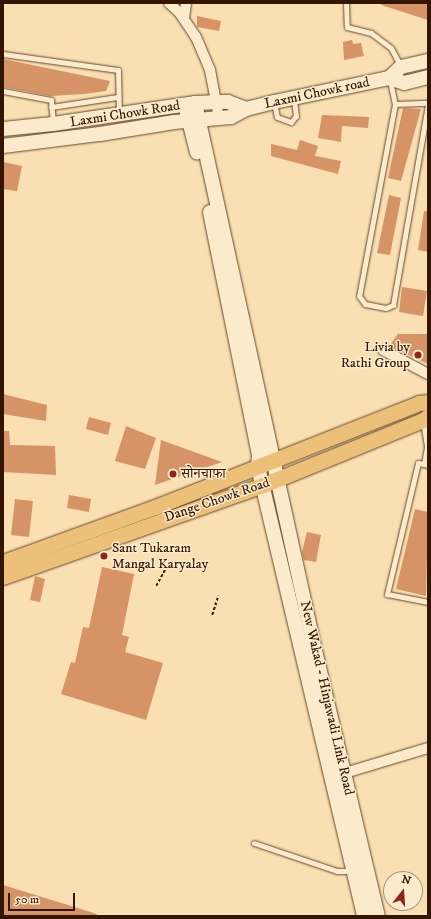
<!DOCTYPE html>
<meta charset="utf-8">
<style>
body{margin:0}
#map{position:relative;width:431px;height:919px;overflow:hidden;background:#f9dfb1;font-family:"IM FELL DW Pica","Noto Serif Devanagari",serif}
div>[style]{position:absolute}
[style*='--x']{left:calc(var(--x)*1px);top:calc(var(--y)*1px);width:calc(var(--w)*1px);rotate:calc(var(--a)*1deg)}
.building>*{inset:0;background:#d69366}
.path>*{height:1.5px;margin-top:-0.75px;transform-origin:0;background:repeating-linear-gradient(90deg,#341600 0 3px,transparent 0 5px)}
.roads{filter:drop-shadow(0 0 1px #65482c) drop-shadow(0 0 1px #65482c)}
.lane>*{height:5px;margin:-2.5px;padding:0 2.5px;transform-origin:2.5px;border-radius:2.5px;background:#fbeacc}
.street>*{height:10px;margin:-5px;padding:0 5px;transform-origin:5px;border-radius:5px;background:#fbeacc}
.secondary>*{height:14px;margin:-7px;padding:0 7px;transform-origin:7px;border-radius:7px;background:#fbeacc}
.primary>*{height:15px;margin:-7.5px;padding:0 7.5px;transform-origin:7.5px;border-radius:7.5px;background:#ecc078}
.dots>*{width:11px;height:11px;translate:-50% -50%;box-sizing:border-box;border:2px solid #fbeacc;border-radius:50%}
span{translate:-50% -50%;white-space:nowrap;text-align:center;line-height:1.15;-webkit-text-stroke:3px #fbeacc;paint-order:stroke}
.street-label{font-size:14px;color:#341600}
.poi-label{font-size:14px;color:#341600}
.right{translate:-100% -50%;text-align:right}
.left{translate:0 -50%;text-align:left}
.frame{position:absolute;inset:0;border:4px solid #341600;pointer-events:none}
.north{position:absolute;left:383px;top:871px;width:40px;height:40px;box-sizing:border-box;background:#fbeacc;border:1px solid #ab957a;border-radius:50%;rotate:17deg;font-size:11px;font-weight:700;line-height:16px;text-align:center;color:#341600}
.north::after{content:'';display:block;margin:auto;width:14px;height:18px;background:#8f2418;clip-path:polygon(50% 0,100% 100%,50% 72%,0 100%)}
.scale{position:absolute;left:8px;top:893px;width:67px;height:18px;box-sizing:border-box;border:2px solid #341600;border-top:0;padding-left:5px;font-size:12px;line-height:14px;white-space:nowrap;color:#341600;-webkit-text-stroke:3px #fbeacc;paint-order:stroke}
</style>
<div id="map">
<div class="building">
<div style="clip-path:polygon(382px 3px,428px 3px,428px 20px,381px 5px)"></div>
<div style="clip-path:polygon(197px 16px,221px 21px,219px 31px,197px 27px)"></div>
<div style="clip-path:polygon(352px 40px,353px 44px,361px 43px,364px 56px,344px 60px,343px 42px)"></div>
<div style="clip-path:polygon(3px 59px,110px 81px,106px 91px,84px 94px,50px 96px,3px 87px)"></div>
<div style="clip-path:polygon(403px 108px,421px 109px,401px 181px,388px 178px)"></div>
<div style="clip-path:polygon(322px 115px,369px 117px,368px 128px,342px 126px,341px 142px,318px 138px)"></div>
<div style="clip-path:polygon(300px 140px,318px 146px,315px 156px,341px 161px,338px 174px,271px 156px,271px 144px,297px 150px)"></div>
<div style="clip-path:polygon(3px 162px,22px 166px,17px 191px,3px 189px)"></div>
<div style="clip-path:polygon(389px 195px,401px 198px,390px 255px,377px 253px)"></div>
<div style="clip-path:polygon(424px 211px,428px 211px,428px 252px,418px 250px)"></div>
<div style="clip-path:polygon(402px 287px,427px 291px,423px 316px,399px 312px)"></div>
<div style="clip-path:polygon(398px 334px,428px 334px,428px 364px,389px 346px)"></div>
<div style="clip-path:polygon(3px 394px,47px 405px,46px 421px,3px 414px)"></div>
<div style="clip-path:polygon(89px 417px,111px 423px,108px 435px,86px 429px)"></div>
<div style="clip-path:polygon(126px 426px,156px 438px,145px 469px,115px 461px)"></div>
<div style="clip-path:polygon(3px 431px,9px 431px,10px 445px,55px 446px,56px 475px,3px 472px)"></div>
<div style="clip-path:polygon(161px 440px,222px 462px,155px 485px)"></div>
<div style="clip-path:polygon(69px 495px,91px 499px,89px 512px,67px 508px)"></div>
<div style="clip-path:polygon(15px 499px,33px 501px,29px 537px,11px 535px)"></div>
<div style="clip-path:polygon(415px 509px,428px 512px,426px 596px,396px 589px)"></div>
<div style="clip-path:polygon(307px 532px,321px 535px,316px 562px,304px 560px,302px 552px)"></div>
<div style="clip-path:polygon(102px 567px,134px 574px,122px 635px,129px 637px,125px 652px,163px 663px,146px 720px,61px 694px,71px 662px,75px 663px,83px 627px,89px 628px)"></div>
<div style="clip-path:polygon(35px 576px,45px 579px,40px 602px,30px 600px)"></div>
<div style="clip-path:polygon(3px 885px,97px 914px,96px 916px,3px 916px)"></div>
</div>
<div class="path">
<div style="--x:156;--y:586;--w:18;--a:-61"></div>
<div style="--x:212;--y:615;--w:20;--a:-72"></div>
</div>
<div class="roads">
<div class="lane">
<div style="--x:346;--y:3;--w:24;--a:88"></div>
<div style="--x:347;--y:27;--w:25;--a:14"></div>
<div style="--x:371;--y:33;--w:25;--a:37"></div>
<div style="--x:391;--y:48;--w:21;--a:62"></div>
<div style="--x:3;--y:54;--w:116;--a:7.9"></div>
<div style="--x:118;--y:70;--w:43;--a:88.7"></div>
<div style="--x:390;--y:81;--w:24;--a:78"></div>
<div style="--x:395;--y:104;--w:195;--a:100.6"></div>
<div style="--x:359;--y:296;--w:10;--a:53"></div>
<div style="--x:365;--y:304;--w:21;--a:11"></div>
<div style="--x:386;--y:308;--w:8;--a:-23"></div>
<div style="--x:393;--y:305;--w:203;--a:-80.1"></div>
<div style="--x:3;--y:91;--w:49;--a:10.6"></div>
<div style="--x:51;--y:100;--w:23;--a:85"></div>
<div style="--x:274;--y:102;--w:15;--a:79"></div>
<div style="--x:277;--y:117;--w:15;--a:20"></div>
<div style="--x:291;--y:122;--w:8;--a:-50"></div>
<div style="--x:296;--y:116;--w:17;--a:-97"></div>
<div style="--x:395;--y:104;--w:33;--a:-2"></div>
<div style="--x:51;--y:107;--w:67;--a:-8.6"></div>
<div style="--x:423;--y:421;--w:26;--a:81"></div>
<div style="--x:427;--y:447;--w:17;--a:100"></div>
<div style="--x:424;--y:464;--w:4;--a:14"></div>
<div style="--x:424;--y:464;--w:6;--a:-171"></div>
<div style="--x:418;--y:463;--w:135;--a:103.3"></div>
<div style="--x:387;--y:594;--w:42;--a:11"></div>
<div style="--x:254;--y:843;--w:88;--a:18.6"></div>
<div style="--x:337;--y:871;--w:15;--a:0"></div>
</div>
<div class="street">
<div style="--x:169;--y:3;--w:13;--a:42"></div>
<div style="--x:179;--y:12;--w:30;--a:56"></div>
<div style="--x:196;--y:37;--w:36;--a:67"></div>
<div style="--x:210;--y:70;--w:49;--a:79.4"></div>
<div style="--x:184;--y:18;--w:15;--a:-82"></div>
<div style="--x:383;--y:350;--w:51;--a:28.1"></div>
<div style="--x:338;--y:775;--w:94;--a:-16.7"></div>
</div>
<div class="secondary">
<div style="--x:389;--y:78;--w:16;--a:-43"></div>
<div style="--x:401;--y:67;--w:28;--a:-13"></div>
<div style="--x:195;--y:103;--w:556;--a:77.64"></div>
<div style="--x:314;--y:646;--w:277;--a:76.7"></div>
<div style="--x:185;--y:105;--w:49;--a:75.7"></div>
<div style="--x:3;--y:129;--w:50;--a:-5.7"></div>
<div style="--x:53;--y:124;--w:144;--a:-8.4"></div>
<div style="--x:195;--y:103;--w:33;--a:-2"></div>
<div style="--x:228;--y:102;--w:19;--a:21"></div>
<div style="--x:3;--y:146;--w:98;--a:-7.1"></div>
<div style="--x:100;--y:134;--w:75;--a:-9.2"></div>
<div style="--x:174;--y:122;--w:57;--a:-5"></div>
<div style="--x:231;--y:117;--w:17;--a:-28"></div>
<div style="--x:246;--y:109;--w:29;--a:-14"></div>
<div style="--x:274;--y:102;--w:117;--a:-11.8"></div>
<div style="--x:389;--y:78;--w:16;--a:18"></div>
<div style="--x:404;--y:83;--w:25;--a:-14"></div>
<div style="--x:210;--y:212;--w:247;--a:78.6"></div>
<div style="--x:259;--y:454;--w:13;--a:94"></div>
<div style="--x:258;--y:467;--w:461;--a:76.7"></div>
</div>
<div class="primary">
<div style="--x:3;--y:562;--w:162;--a:-19.9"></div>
<div style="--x:155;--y:507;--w:284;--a:-21.5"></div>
<div style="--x:419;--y:403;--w:9;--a:-6"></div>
<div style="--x:3;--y:577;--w:276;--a:-19.5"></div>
<div style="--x:263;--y:485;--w:173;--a:-22.1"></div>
<div style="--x:423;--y:420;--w:6;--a:-39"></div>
</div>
</div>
<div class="dots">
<div style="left:418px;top:355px;background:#8f2418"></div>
<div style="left:173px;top:474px;background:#8f2418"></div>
<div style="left:104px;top:556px;background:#8f2418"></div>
</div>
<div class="street-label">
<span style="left:317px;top:93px;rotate:-12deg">Laxmi Chowk road</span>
<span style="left:125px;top:114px;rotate:-9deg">Laxmi Chowk Road</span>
<span style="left:217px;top:500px;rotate:-19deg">Dange Chowk Road</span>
<span style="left:327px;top:698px;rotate:77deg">New Wakad - Hinjawadi Link Road</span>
</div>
<div class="poi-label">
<span class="right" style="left:410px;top:355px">Livia by<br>Rathi Group</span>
<span class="left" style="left:181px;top:474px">सोनचाफा</span>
<span class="left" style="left:112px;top:556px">Sant Tukaram<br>Mangal Karyalay</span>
</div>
<div class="frame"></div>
<div class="north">N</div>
<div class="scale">50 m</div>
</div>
